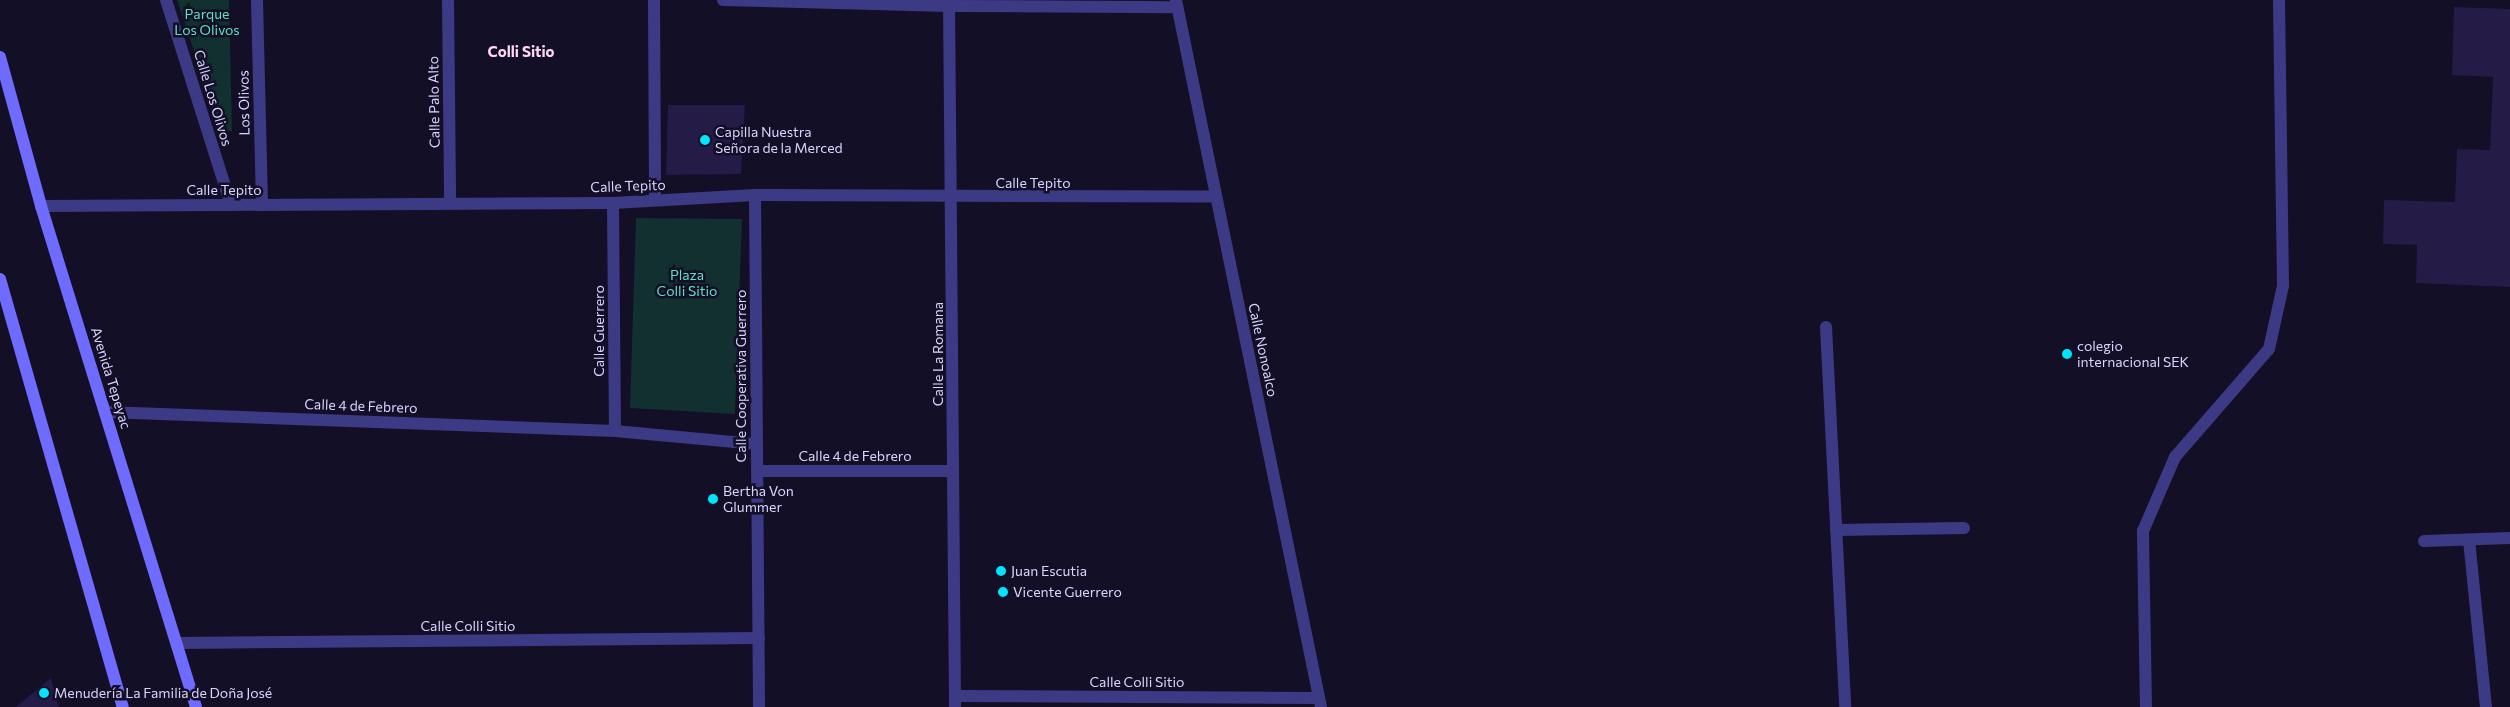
<!DOCTYPE html>
<meta charset="utf-8">
<style>
body{margin:0}
#map{position:relative;width:2510px;height:707px;overflow:hidden;background:#130f26;font-family:Commissioner,sans-serif}
div>[style]{position:absolute}
[style*='--x']{left:calc(var(--x)*1px);top:calc(var(--y)*1px);width:calc(var(--w)*1px);rotate:calc(var(--a)*1deg)}
.green>*{inset:0;background:#12302f}
.building>*{inset:0;background:#241b47}
.lane>*{height:12px;margin:-6px;padding:0 6px;transform-origin:6px;border-radius:6px;background:#3d3a85}
.street>*{height:12px;margin:-6px;padding:0 6px;transform-origin:6px;border-radius:6px;background:#3d3a85}
.secondary>*{height:12px;margin:-6px;padding:0 6px;transform-origin:6px;border-radius:6px;background:#6f6bff}
.dots>*{width:14px;height:14px;translate:-50% -50%;box-sizing:border-box;border:2px solid #130f26;border-radius:50%}
span{translate:-50% -50%;white-space:nowrap;text-align:center;line-height:1.15;-webkit-text-stroke:5px #130f26;paint-order:stroke}
.park-label{font-size:14px;color:#5fe0c0}
.street-label{font-size:14px;color:#d9d4ff}
.poi-label{font-size:14px;color:#d9d4ff}
.left{translate:0 -50%;text-align:left}
.neighbourhood-label{font-size:15px;color:#ffd6f0;font-weight:700}
</style>
<div id="map">
<div class="green">
<div style="clip-path:polygon(177px 0,229px 0,232px 131px,221px 131px)"></div>
<div style="clip-path:polygon(636px 218px,742px 219px,735px 414px,630px 408px)"></div>
</div>
<div class="building">
<div style="clip-path:polygon(2454px 7px,2510px 9px,2510px 287px,2416px 283px,2417px 245px,2383px 244px,2384px 200px,2455px 202px,2457px 149px,2490px 150px,2493px 77px,2452px 75px)"></div>
<div style="clip-path:polygon(668px 105px,745px 105px,741px 174px,666px 175px)"></div>
<div style="clip-path:polygon(51px 678px,59px 707px,16px 707px)"></div>
</div>
<div class="lane">
<div style="--x:1826;--y:327;--w:380;--a:87.1"></div>
<div style="--x:1836;--y:530;--w:128;--a:-0.9"></div>
<div style="--x:2146;--y:707;--w:176;--a:-91"></div>
<div style="--x:2143;--y:531;--w:81;--a:-66.6"></div>
<div style="--x:2175;--y:457;--w:143;--a:-49"></div>
<div style="--x:2269;--y:349;--w:65;--a:-77.5"></div>
<div style="--x:2283;--y:286;--w:286;--a:-90.8"></div>
</div>
<div class="street">
<div style="--x:166;--y:0;--w:215;--a:72.4"></div>
<div style="--x:257;--y:0;--w:205;--a:88.6"></div>
<div style="--x:448;--y:0;--w:203;--a:89.4"></div>
<div style="--x:654;--y:0;--w:200;--a:89.7"></div>
<div style="--x:723;--y:0;--w:225;--a:1.5"></div>
<div style="--x:948;--y:6;--w:229;--a:0.3"></div>
<div style="--x:949;--y:0;--w:707;--a:89.51"></div>
<div style="--x:1176;--y:0;--w:722;--a:78.41"></div>
<div style="--x:755;--y:195;--w:512;--a:89.55"></div>
<div style="--x:613;--y:203;--w:228;--a:89.5"></div>
<div style="--x:615;--y:431;--w:142;--a:5.3"></div>
<div style="--x:41;--y:206;--w:572;--a:-0.3"></div>
<div style="--x:613;--y:203;--w:142;--a:-3.2"></div>
<div style="--x:755;--y:195;--w:461;--a:0.2"></div>
<div style="--x:106;--y:412;--w:509;--a:2.14"></div>
<div style="--x:757;--y:471;--w:196;--a:0"></div>
<div style="--x:2469;--y:540;--w:168;--a:84.2"></div>
<div style="--x:2424;--y:541;--w:86;--a:-2"></div>
<div style="--x:178;--y:643;--w:581;--a:-0.49"></div>
<div style="--x:955;--y:696;--w:364;--a:0.3"></div>
</div>
<div class="secondary">
<div style="--x:0;--y:57;--w:155;--a:74.6"></div>
<div style="--x:41;--y:206;--w:524;--a:72.81"></div>
<div style="--x:0;--y:279;--w:445;--a:74"></div>
</div>
<div class="dots">
<div style="left:705px;top:140px;background:#00e5ff"></div>
<div style="left:2067px;top:354px;background:#00e5ff"></div>
<div style="left:713px;top:499px;background:#00e5ff"></div>
<div style="left:1001px;top:571px;background:#00e5ff"></div>
<div style="left:1003px;top:592px;background:#00e5ff"></div>
<div style="left:44px;top:693px;background:#00e5ff"></div>
</div>
<div class="park-label">
<span style="left:207px;top:22px">Parque<br>Los Olivos</span>
<span style="left:687px;top:283px">Plaza<br>Colli Sitio</span>
</div>
<div class="street-label">
<span style="left:213px;top:98px;rotate:73deg">Calle Los Olivos</span>
<span style="left:434px;top:102px;rotate:-91deg">Calle Palo Alto</span>
<span style="left:244px;top:103px;rotate:-91deg">Los Olivos</span>
<span style="left:1033px;top:183px">Calle Tepito</span>
<span style="left:628px;top:186px;rotate:-2deg">Calle Tepito</span>
<span style="left:224px;top:190px">Calle Tepito</span>
<span style="left:599px;top:331px;rotate:-90deg">Calle Guerrero</span>
<span style="left:1263px;top:350px;rotate:78deg">Calle Nonoalco</span>
<span style="left:938px;top:354px;rotate:-90deg">Calle La Romana</span>
<span style="left:741px;top:376px;rotate:-90deg">Calle Cooperativa Guerrero</span>
<span style="left:111px;top:378px;rotate:73deg">Avenida Tepeyac</span>
<span style="left:361px;top:406px;rotate:2deg">Calle 4 de Febrero</span>
<span style="left:855px;top:456px">Calle 4 de Febrero</span>
<span style="left:468px;top:626px">Calle Colli Sitio</span>
<span style="left:1137px;top:682px">Calle Colli Sitio</span>
</div>
<div class="poi-label">
<span class="left" style="left:715px;top:140px">Capilla Nuestra<br>Señora de la Merced</span>
<span class="left" style="left:2077px;top:354px">colegio<br>internacional SEK</span>
<span class="left" style="left:723px;top:499px">Bertha Von<br>Glummer</span>
<span class="left" style="left:1011px;top:571px">Juan Escutia</span>
<span class="left" style="left:1013px;top:592px">Vicente Guerrero</span>
<span class="left" style="left:54px;top:693px">Menudería La Familia de Doña José</span>
</div>
<div class="neighbourhood-label">
<span style="left:521px;top:52px">Colli Sitio</span>
</div>
</div>
